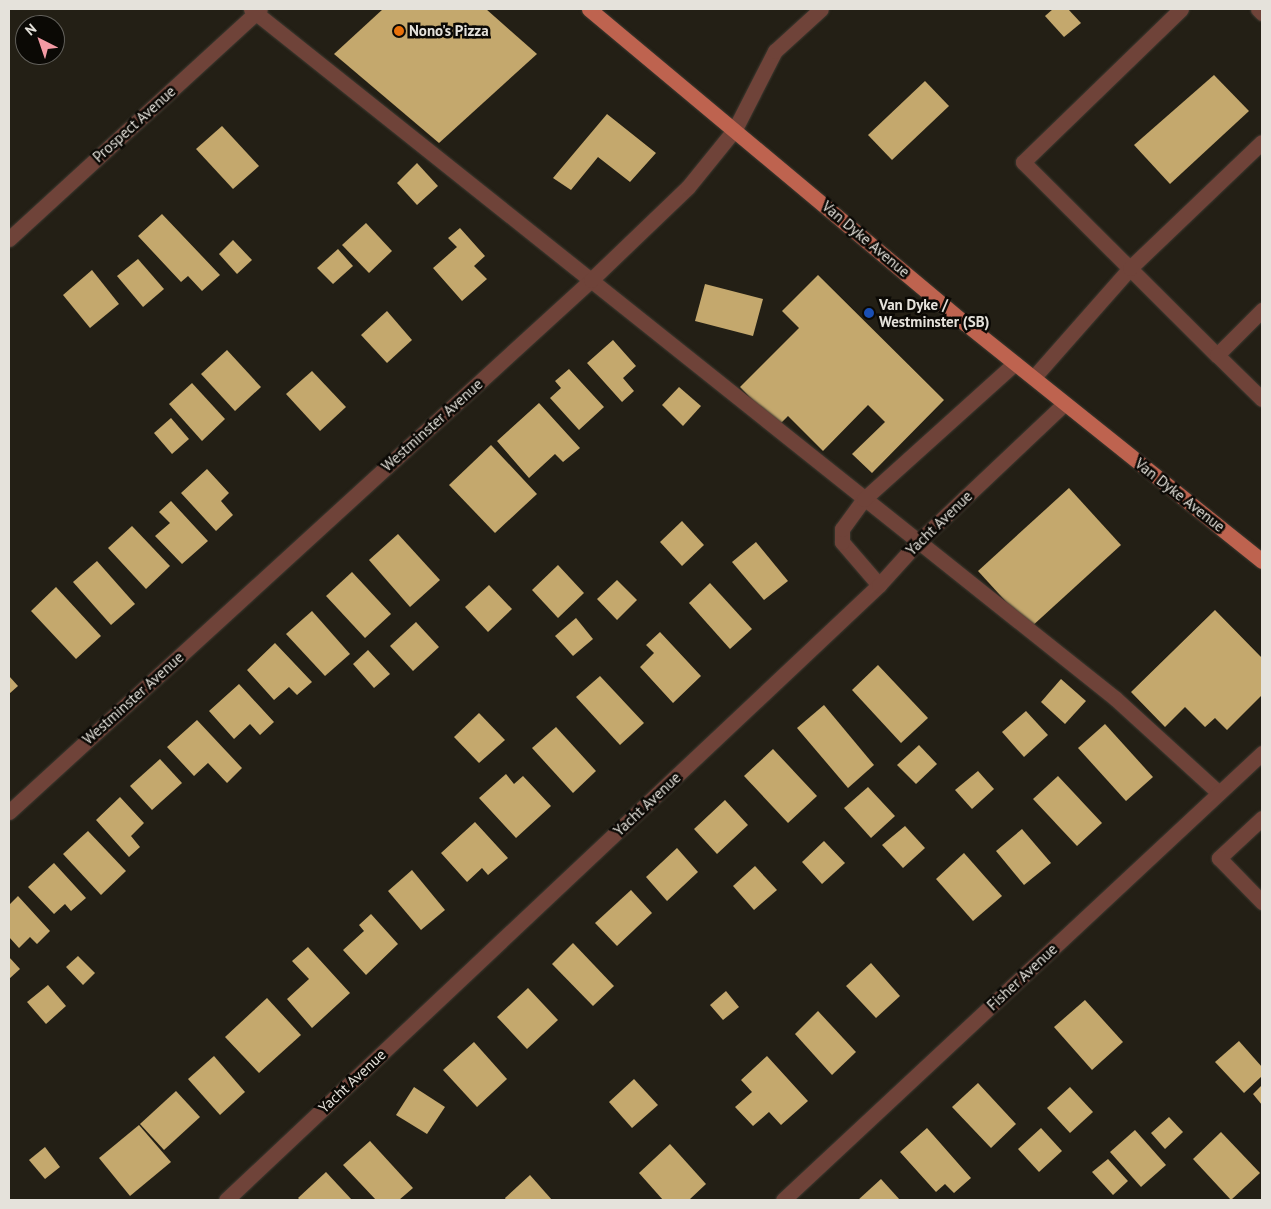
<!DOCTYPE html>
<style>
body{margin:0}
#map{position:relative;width:1271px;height:1209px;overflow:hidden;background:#231f15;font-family:"PT Sans",sans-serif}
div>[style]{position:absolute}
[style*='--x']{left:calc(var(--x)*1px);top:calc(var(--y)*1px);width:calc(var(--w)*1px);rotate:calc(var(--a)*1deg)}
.building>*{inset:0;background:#c4a86d}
.roads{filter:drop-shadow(0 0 1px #3e3a31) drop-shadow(0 0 1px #3e3a31)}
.service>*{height:15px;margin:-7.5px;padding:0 7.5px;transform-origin:7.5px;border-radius:7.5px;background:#6f4339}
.minor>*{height:15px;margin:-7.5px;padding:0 7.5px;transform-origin:7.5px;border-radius:7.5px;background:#6f4339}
.primary>*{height:15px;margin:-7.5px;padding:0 7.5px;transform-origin:7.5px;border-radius:7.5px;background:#be634f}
.dots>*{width:14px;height:14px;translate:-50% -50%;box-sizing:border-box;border:2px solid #0b0905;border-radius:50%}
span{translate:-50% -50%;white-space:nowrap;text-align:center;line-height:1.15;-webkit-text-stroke:5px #0b0905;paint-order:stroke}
.poi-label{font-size:15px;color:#e5e2db;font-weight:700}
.left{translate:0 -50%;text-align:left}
.street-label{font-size:15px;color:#e5e2db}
.frame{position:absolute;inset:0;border:10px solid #e5e2db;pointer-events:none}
.north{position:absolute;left:15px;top:15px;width:50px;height:50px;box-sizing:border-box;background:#0b0905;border:1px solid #62605b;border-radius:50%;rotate:319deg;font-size:14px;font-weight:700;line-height:20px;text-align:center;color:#e5e2db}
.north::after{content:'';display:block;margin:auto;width:18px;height:22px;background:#f49aa4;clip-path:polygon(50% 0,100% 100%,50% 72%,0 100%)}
</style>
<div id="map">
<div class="building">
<div style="clip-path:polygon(383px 9px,486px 9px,537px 54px,439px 143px,334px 54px)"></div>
<div style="clip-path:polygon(1053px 9px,1068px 9px,1081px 23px,1064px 37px,1045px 16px)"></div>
<div style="clip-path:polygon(1214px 75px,1249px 111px,1170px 184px,1134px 145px)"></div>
<div style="clip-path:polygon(925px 81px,949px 106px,892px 160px,868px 135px)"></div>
<div style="clip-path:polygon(607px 114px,656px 153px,630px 182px,598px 157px,571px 190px,553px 178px)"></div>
<div style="clip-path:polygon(222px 126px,259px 166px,233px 189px,196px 149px)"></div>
<div style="clip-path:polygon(417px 163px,438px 186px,417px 205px,397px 183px)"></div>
<div style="clip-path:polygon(162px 214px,220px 275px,202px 291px,188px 276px,181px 282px,138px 236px)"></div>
<div style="clip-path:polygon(366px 223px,392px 251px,369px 273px,342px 245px)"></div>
<div style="clip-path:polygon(460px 228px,485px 256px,474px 266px,487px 279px,462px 301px,433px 268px,457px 247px,448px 238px)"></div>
<div style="clip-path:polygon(233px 240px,252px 260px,237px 274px,219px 254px)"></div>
<div style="clip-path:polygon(338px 249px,353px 266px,333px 284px,317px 268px)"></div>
<div style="clip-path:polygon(138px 259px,164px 289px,143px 307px,117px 276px)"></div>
<div style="clip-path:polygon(92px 270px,119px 304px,90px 328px,63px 295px)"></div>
<div style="clip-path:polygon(818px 275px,944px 400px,872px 473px,852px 454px,885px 422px,868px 405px,823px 451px,788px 416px,778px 426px,740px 387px,799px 328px,782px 311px)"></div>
<div style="clip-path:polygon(705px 284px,763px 299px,753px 336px,695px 321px)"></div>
<div style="clip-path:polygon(387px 311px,412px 340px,387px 363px,361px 335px)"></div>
<div style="clip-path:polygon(613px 340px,636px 366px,623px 378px,634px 391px,622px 402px,587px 363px)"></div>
<div style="clip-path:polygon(227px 350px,261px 387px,235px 411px,201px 374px)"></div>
<div style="clip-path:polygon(569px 369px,604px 407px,579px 430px,550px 398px,561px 388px,555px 381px)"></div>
<div style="clip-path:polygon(312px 371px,346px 407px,320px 431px,286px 394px)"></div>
<div style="clip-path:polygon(192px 383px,225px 419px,202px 441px,169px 404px)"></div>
<div style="clip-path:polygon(679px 387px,701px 406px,683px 426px,662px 405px)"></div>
<div style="clip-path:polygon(539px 403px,580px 448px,563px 462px,555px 454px,529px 478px,497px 441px)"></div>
<div style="clip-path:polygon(171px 418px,189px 439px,172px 454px,154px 433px)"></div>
<div style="clip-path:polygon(491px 445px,537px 494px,495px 533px,449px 485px)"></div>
<div style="clip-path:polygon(207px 469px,229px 493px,221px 501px,233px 515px,216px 531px,181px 493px)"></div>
<div style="clip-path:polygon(1069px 488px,1121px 545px,1030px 628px,978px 571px)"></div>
<div style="clip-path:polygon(171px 501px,208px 541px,182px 564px,155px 536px,170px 523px,159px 512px)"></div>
<div style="clip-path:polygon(682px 521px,704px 545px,682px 566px,660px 542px)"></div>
<div style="clip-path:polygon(132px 526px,170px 566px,146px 589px,108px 548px)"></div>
<div style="clip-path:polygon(398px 534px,440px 580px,410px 607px,369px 560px)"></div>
<div style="clip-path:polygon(756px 542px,788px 581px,764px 600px,732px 562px)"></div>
<div style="clip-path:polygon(97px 561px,135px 604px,111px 625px,73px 582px)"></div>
<div style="clip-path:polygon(558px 565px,584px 593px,558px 618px,532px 590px)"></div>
<div style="clip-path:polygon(352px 572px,391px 614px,365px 638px,326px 596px)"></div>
<div style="clip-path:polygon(617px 580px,637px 600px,617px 620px,597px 599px)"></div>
<div style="clip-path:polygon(710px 583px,752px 629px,730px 649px,689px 603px)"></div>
<div style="clip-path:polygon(489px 585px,512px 609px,488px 632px,465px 607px)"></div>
<div style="clip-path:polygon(56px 587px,101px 636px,76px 659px,31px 611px)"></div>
<div style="clip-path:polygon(1215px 610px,1262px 658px,1262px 695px,1227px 730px,1215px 718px,1205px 727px,1185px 707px,1165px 727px,1131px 692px)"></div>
<div style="clip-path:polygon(312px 611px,350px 654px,325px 676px,286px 634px)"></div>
<div style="clip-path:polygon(576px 618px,593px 639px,573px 656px,555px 636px)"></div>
<div style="clip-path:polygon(416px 622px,439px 647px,413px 671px,390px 646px)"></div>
<div style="clip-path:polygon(660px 632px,701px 676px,673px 703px,640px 667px,654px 653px,646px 645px)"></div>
<div style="clip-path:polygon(275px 643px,312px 682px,297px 695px,289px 687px,274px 700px,247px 670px)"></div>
<div style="clip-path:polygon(368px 650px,390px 674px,374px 688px,353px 664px)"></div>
<div style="clip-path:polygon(878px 665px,928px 718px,901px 743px,852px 690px)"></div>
<div style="clip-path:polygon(9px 676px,18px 686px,9px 694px)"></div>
<div style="clip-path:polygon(600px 676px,644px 723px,620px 745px,576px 697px)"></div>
<div style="clip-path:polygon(1061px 679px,1086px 701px,1065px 724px,1041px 702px)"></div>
<div style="clip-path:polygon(239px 684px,274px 722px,260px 735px,250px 724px,234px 739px,209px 711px)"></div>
<div style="clip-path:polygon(824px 705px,874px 765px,848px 788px,797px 728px)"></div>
<div style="clip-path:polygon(1026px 711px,1048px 735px,1024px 757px,1002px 732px)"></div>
<div style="clip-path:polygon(479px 713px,505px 740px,479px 763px,454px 737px)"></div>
<div style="clip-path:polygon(197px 720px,242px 768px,227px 783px,208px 763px,194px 776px,167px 747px)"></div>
<div style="clip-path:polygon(1105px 724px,1153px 777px,1126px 801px,1078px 748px)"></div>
<div style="clip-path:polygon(556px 727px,596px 771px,573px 793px,532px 748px)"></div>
<div style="clip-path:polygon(919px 745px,937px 764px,916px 784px,897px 765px)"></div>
<div style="clip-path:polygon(773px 749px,817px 796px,788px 823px,744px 776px)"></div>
<div style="clip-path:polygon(160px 759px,182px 783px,152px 810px,130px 786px)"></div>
<div style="clip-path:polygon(978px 771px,994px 789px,972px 809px,955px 790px)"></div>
<div style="clip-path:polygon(506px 774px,514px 784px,523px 776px,551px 806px,516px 838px,479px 798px)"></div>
<div style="clip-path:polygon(1058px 776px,1102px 823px,1077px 846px,1033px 799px)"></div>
<div style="clip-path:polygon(868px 787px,895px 816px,871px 838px,844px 808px)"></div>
<div style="clip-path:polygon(120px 797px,144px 823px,131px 836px,140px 847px,129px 857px,96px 820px)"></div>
<div style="clip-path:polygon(725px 800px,748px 825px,717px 854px,694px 829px)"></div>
<div style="clip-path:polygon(475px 822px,508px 858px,488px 875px,482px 868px,467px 882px,441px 853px)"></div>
<div style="clip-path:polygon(905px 826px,925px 848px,903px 868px,882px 845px)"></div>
<div style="clip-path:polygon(1022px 829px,1051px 863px,1024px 885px,996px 851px)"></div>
<div style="clip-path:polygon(88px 831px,126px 871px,101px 895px,63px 854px)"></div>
<div style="clip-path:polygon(824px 841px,845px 863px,822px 884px,802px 862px)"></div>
<div style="clip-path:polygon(677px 848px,698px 872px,667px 901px,646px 877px)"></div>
<div style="clip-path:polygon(964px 853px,1002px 896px,973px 921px,936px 879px)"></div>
<div style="clip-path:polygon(54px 863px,86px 898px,71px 911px,65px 904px,54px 914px,28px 887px)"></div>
<div style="clip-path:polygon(755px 866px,777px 890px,754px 910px,733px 886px)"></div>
<div style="clip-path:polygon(412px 870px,445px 910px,421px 930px,388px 891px)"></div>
<div style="clip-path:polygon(631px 890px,652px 913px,617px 946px,595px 923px)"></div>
<div style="clip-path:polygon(18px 896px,50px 931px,37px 944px,30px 937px,19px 948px,9px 937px,9px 905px)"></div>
<div style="clip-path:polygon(371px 914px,398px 944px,366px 975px,343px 950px,364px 931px,359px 925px)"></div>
<div style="clip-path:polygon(573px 943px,614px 986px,593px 1006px,552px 964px)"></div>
<div style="clip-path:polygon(308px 947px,350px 993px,312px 1028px,287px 999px,309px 979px,292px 961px)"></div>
<div style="clip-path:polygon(78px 956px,95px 973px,83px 985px,66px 967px)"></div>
<div style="clip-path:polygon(9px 957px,20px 969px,9px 979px)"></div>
<div style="clip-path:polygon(871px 963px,900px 996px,876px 1018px,846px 986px)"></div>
<div style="clip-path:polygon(48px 985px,66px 1006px,46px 1024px,27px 1002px)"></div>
<div style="clip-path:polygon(528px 988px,558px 1020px,527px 1049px,497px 1017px)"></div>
<div style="clip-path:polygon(726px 991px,739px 1007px,723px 1020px,710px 1005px)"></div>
<div style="clip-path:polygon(267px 998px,301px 1035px,259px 1073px,225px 1037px)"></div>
<div style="clip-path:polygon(1085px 1000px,1123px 1042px,1092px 1070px,1054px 1027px)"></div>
<div style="clip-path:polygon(818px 1011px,856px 1052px,832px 1075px,795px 1034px)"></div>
<div style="clip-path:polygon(1239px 1041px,1262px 1067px,1262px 1076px,1244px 1093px,1215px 1062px)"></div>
<div style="clip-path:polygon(474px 1042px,507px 1079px,477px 1107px,443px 1070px)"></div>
<div style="clip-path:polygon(214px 1056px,245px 1092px,220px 1115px,188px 1079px)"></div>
<div style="clip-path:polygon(767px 1056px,808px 1101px,781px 1125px,769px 1112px,753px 1126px,735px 1107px,752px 1092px,741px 1080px)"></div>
<div style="clip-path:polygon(634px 1079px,658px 1105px,632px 1128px,609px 1102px)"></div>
<div style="clip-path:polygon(978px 1083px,1016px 1124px,991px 1148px,952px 1107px)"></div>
<div style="clip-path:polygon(1262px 1085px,1262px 1105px,1253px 1094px)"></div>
<div style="clip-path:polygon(414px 1087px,445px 1107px,427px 1134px,396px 1115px)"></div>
<div style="clip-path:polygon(1070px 1087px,1093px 1112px,1070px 1133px,1047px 1108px)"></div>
<div style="clip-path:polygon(176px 1091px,200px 1117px,164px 1150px,140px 1124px)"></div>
<div style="clip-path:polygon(1169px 1117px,1183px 1132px,1165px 1149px,1151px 1133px)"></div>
<div style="clip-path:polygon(139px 1125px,171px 1162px,130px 1196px,99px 1158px)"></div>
<div style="clip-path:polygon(927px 1128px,971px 1178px,954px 1193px,945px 1184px,936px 1192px,900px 1152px)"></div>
<div style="clip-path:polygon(1041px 1128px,1062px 1151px,1039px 1172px,1018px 1149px)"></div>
<div style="clip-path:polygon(1135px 1130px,1166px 1165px,1141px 1187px,1110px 1152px)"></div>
<div style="clip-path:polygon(1221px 1132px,1260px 1173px,1231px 1200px,1193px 1159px)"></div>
<div style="clip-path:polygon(370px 1141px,413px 1188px,399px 1200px,376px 1200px,343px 1165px)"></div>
<div style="clip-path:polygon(670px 1144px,706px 1184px,689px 1200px,663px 1200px,639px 1173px)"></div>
<div style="clip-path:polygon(45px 1147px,60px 1167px,45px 1179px,29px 1160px)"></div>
<div style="clip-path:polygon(1108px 1159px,1128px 1181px,1113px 1195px,1092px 1172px)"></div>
<div style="clip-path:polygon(326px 1172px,352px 1200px,300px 1200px,298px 1198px)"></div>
<div style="clip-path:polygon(530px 1175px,552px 1200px,506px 1200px,505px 1198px)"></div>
<div style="clip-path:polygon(881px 1179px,900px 1200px,858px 1200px)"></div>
</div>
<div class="roads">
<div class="service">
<div style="--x:251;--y:9;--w:1106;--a:38.58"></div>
<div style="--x:1116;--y:699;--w:139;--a:42.4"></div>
<div style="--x:1181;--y:9;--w:220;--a:135.9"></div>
<div style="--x:1023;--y:162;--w:274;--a:44.9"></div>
<div style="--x:1217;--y:355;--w:64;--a:-45"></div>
<div style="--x:1258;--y:9;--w:6;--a:45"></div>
<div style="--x:1217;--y:355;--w:63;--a:44.4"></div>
<div style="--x:1034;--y:377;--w:145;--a:-48.6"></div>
<div style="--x:1130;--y:268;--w:182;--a:-43.7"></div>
<div style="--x:879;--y:585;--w:57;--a:-130.7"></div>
<div style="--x:842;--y:542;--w:13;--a:-90"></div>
<div style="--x:842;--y:529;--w:37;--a:-54"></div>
<div style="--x:864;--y:499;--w:203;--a:-42"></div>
<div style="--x:1262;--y:818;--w:59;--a:137.1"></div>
<div style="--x:1219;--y:858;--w:62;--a:45.7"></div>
</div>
<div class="minor">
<div style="--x:9;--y:239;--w:340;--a:-42.5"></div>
<div style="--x:9;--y:812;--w:789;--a:-42.43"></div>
<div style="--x:591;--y:280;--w:134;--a:-43.8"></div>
<div style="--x:688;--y:187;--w:75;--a:-51"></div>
<div style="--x:735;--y:129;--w:88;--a:-62.9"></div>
<div style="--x:775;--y:51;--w:62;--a:-42.4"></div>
<div style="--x:226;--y:1200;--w:897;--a:-43.28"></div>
<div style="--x:879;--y:585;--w:58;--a:-47.8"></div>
<div style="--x:918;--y:542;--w:201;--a:-43.4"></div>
<div style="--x:783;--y:1200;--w:655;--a:-43.02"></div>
</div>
<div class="primary">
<div style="--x:589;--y:9;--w:491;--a:39.9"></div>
<div style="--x:966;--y:324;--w:379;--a:38.7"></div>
</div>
</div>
<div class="dots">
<div style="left:399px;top:31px;background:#e8710a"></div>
<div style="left:869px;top:313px;background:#1a4fb4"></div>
</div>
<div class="poi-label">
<span class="left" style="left:409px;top:31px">Nono's Pizza</span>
<span class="left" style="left:879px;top:313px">Van Dyke /<br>Westminster (SB)</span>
</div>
<div class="street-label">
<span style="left:134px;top:124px;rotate:-42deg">Prospect Avenue</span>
<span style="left:866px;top:239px;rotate:40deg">Van Dyke Avenue</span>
<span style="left:432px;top:425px;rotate:-42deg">Westminster Avenue</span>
<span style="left:1180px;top:495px;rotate:38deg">Van Dyke Avenue</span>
<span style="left:939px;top:523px;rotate:-44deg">Yacht Avenue</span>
<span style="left:133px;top:698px;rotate:-42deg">Westminster Avenue</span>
<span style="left:647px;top:804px;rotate:-43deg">Yacht Avenue</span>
<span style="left:1022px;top:977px;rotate:-43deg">Fisher Avenue</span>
<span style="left:352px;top:1081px;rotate:-43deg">Yacht Avenue</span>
</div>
<div class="frame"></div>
<div class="north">N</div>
</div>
